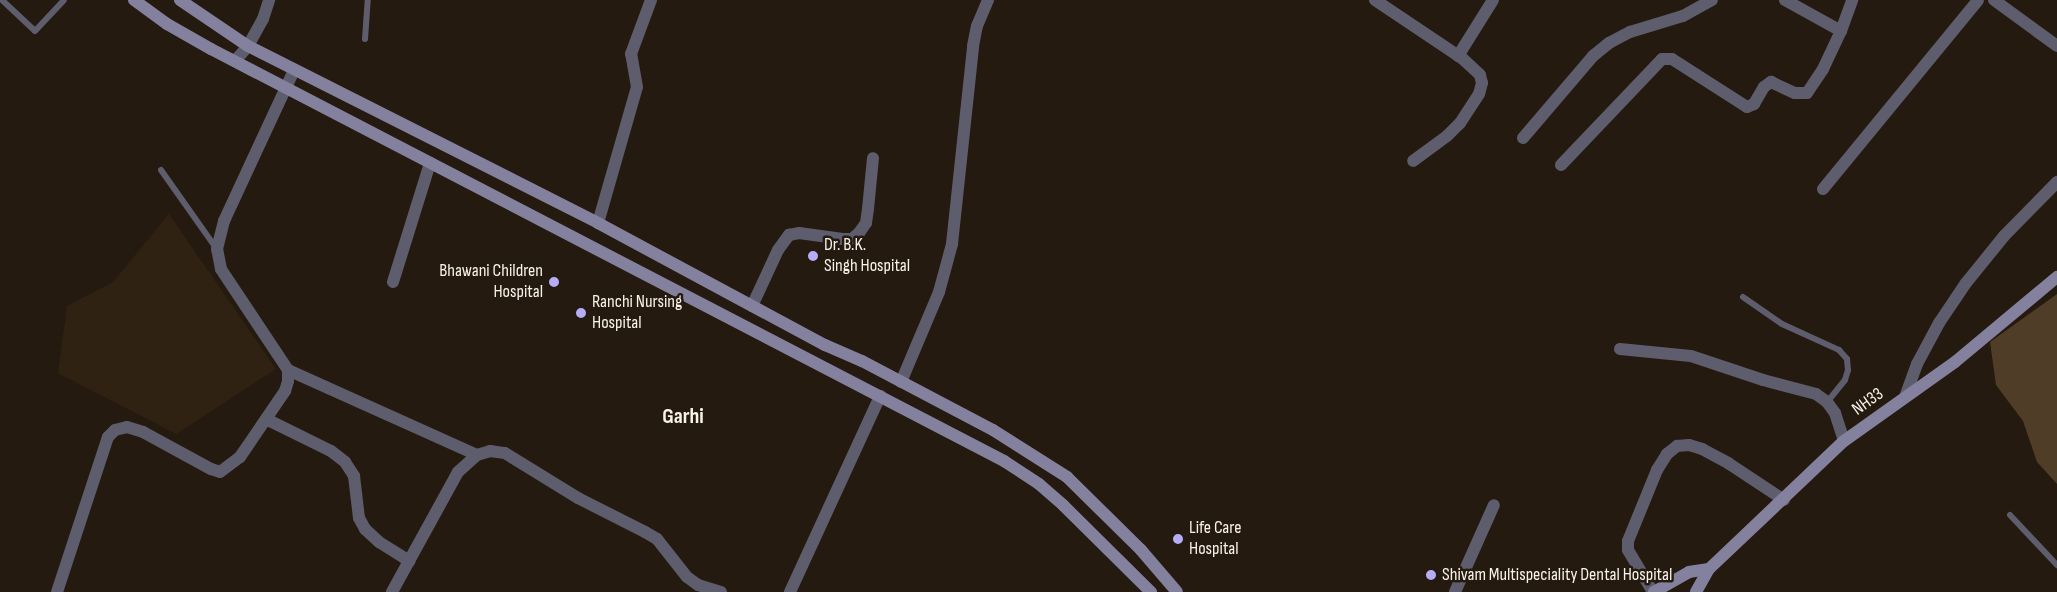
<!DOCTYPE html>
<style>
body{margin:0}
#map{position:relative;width:2057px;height:592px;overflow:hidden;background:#241a0f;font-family:"Sofia Sans Condensed",sans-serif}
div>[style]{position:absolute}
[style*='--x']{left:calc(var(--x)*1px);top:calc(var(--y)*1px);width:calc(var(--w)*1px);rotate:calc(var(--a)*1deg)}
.built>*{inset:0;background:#302212}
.green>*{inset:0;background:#503d27}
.lane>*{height:6px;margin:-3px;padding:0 3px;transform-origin:3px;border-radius:3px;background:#5e5d6e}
.street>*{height:12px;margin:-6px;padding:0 6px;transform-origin:6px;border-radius:6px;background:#5e5d6e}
.secondary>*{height:12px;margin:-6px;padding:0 6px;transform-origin:6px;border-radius:6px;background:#84819e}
.dots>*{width:14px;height:14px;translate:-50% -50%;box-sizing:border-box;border:2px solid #241a0f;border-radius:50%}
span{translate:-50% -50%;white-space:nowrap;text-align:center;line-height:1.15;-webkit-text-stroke:5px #241a0f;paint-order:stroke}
.poi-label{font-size:18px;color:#f8f2ea}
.left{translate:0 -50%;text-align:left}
.right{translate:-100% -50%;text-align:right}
.street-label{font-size:18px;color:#f8f2ea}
.district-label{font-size:22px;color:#f8f2ea;font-weight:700}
</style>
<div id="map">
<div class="built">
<div style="clip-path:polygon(169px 214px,276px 369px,176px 434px,58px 373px,67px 306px,113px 282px)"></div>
</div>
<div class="green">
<div style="clip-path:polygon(2057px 294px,2057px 484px,2037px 462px,2023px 421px,1996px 385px,1990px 342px)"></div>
</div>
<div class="lane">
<div style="--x:2;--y:0;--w:45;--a:43.2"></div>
<div style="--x:35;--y:31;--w:42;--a:-46.9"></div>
<div style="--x:365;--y:39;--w:39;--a:-86"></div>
<div style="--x:161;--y:170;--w:95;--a:54.8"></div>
<div style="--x:1743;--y:297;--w:47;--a:34.7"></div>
<div style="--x:1782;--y:324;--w:63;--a:24.5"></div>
<div style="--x:1839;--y:350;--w:12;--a:48"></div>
<div style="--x:1847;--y:359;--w:11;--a:85"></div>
<div style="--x:1848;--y:370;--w:10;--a:107"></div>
<div style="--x:1845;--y:380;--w:28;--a:129"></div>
<div style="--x:2010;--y:515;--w:69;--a:46.8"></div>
</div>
<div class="street">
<div style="--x:1375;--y:0;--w:106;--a:33.8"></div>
<div style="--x:1463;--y:59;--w:23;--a:43"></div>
<div style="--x:1480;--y:75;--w:8;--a:76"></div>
<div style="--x:1482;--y:83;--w:11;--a:105"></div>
<div style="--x:1479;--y:94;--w:35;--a:123"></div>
<div style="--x:1460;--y:123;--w:18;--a:135"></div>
<div style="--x:1447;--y:136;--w:42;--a:143.7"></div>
<div style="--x:1785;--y:0;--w:64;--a:29"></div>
<div style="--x:1994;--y:0;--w:78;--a:36.1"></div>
<div style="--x:1458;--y:56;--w:66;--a:-58"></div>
<div style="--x:235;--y:61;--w:20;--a:-49"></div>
<div style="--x:248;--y:46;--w:31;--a:-61"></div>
<div style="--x:263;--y:19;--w:20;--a:-72"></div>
<div style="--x:1523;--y:138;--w:108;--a:-49.5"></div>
<div style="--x:1593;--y:56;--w:21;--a:-39"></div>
<div style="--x:1609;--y:43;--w:24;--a:-28"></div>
<div style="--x:1630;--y:32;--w:55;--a:-16.8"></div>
<div style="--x:1683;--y:16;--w:33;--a:-29"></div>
<div style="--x:1561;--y:165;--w:146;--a:-46.4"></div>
<div style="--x:1662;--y:59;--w:10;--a:0"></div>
<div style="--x:1672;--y:59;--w:89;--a:32.6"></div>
<div style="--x:1747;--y:107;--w:8;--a:-23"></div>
<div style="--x:1754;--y:104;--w:20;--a:-60"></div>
<div style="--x:1764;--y:87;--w:9;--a:-36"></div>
<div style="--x:1771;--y:82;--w:26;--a:25"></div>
<div style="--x:1795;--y:93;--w:12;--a:0"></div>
<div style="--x:1807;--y:93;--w:29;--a:-56"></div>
<div style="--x:1823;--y:69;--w:42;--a:-64.7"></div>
<div style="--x:1841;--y:31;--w:33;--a:-70"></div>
<div style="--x:1823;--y:189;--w:244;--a:-50.6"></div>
<div style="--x:598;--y:223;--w:141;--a:-74"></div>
<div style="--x:637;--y:87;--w:34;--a:-100"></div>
<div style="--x:631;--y:54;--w:58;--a:-69.7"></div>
<div style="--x:393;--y:282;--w:125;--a:-72.7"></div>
<div style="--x:752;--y:306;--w:62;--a:-65.1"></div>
<div style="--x:778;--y:250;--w:19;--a:-54"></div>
<div style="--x:789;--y:235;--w:10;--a:-11"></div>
<div style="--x:799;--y:233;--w:44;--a:7.8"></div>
<div style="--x:843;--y:239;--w:9;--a:0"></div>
<div style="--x:852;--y:239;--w:9;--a:-41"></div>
<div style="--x:859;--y:233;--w:12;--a:-55"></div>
<div style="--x:866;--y:223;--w:14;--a:-82"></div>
<div style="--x:868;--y:209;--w:51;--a:-84.4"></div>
<div style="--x:1620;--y:349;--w:71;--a:5.6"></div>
<div style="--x:1691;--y:356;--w:76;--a:18.4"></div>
<div style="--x:1763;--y:380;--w:55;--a:14.8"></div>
<div style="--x:1816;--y:394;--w:14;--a:36"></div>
<div style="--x:1827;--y:402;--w:14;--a:54"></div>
<div style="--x:1835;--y:413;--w:29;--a:72"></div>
<div style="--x:288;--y:370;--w:207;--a:24.2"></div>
<div style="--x:901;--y:382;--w:98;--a:-67.1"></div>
<div style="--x:939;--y:292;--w:50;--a:-74.8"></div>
<div style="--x:952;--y:244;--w:199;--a:-83.9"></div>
<div style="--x:973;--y:46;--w:20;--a:-79"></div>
<div style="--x:977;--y:26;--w:28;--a:-67"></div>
<div style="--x:1905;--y:397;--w:35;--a:-70"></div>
<div style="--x:1917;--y:364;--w:47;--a:-61.8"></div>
<div style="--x:1939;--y:323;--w:48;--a:-56"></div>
<div style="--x:1966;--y:283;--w:60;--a:-51"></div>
<div style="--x:2004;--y:236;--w:76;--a:-45.5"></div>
<div style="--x:266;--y:419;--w:72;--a:26.2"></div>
<div style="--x:331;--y:451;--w:18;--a:38"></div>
<div style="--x:345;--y:462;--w:17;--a:57"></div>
<div style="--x:354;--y:476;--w:42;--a:83.2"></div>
<div style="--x:359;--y:518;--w:13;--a:61"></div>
<div style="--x:365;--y:529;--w:19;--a:43"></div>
<div style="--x:379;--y:542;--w:36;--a:32"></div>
<div style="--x:57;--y:592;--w:163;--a:-71.8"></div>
<div style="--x:108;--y:437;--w:10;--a:-45"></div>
<div style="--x:115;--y:430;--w:12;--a:-14"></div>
<div style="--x:127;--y:427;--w:17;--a:17"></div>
<div style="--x:143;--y:432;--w:77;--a:28.6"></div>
<div style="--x:211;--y:469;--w:9;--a:18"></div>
<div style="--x:220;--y:472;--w:25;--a:-37"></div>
<div style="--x:240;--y:457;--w:80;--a:-55.7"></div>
<div style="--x:285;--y:391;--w:10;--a:-73"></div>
<div style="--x:288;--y:381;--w:11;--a:-90"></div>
<div style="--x:288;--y:370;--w:121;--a:-123.6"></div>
<div style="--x:221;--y:269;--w:20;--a:-101"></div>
<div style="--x:217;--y:249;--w:29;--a:-76"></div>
<div style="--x:224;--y:221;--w:166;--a:-65.1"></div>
<div style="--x:392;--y:592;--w:137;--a:-61.2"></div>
<div style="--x:458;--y:472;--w:25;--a:-42"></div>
<div style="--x:477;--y:455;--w:14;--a:-17"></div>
<div style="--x:490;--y:451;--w:15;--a:8"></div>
<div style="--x:505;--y:453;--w:86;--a:31.7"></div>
<div style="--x:578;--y:498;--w:75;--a:26.9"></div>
<div style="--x:645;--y:532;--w:14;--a:30"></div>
<div style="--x:657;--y:539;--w:48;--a:51.7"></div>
<div style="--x:687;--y:577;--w:14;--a:36"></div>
<div style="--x:698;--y:585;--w:24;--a:17"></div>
<div style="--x:790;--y:592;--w:216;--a:-65.3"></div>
<div style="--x:1455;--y:592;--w:95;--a:-65.9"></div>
<div style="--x:1653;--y:592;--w:49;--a:-120.8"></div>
<div style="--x:1628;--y:550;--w:9;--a:-90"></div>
<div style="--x:1628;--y:541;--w:77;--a:-67.8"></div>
<div style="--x:1657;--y:470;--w:19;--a:-58"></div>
<div style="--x:1667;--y:454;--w:13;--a:-39"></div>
<div style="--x:1677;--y:446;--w:12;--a:-5"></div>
<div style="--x:1689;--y:445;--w:14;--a:17"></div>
<div style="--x:1702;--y:449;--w:30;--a:28"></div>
<div style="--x:1728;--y:463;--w:67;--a:33.5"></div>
</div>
<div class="secondary">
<div style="--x:134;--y:0;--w:41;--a:36"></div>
<div style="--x:167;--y:24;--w:51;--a:29.6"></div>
<div style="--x:211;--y:49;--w:894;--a:27.45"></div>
<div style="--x:1004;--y:461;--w:42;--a:33.3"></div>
<div style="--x:1039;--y:484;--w:32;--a:41"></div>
<div style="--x:1063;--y:505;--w:124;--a:44.7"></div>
<div style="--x:180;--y:0;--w:82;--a:34.1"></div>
<div style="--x:248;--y:46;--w:392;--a:26.8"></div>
<div style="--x:598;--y:223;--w:258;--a:28.3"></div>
<div style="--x:825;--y:345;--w:40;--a:23.4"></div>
<div style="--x:862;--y:361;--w:148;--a:27.8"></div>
<div style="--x:993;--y:430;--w:88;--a:32.4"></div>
<div style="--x:1067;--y:477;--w:104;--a:44.6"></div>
<div style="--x:1141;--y:550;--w:55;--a:49.4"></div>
<div style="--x:1654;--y:592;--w:40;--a:-29.7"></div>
<div style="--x:1689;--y:572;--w:20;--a:-9"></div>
<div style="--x:1696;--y:592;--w:26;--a:-61"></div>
<div style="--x:1709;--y:569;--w:186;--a:-43.5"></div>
<div style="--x:1844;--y:441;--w:136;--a:-35.4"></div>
<div style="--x:1955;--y:362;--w:133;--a:-39.8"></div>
</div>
<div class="dots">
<div style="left:813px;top:256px;background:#b6acf8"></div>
<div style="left:554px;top:282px;background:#b6acf8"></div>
<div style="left:581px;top:313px;background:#b6acf8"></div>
<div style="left:1178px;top:539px;background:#b6acf8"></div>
<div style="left:1431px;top:575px;background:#b6acf8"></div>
</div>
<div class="poi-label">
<span class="left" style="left:824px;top:256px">Dr. B.K.<br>Singh Hospital</span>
<span class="right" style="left:543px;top:282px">Bhawani Children<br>Hospital</span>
<span class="left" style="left:592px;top:313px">Ranchi Nursing<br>Hospital</span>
<span class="left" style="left:1189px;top:539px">Life Care<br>Hospital</span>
<span class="left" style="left:1442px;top:575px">Shivam Multispeciality Dental Hospital</span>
</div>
<div class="street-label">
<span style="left:1868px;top:402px;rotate:-36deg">NH33</span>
</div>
<div class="district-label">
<span style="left:683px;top:417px">Garhi</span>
</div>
</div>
